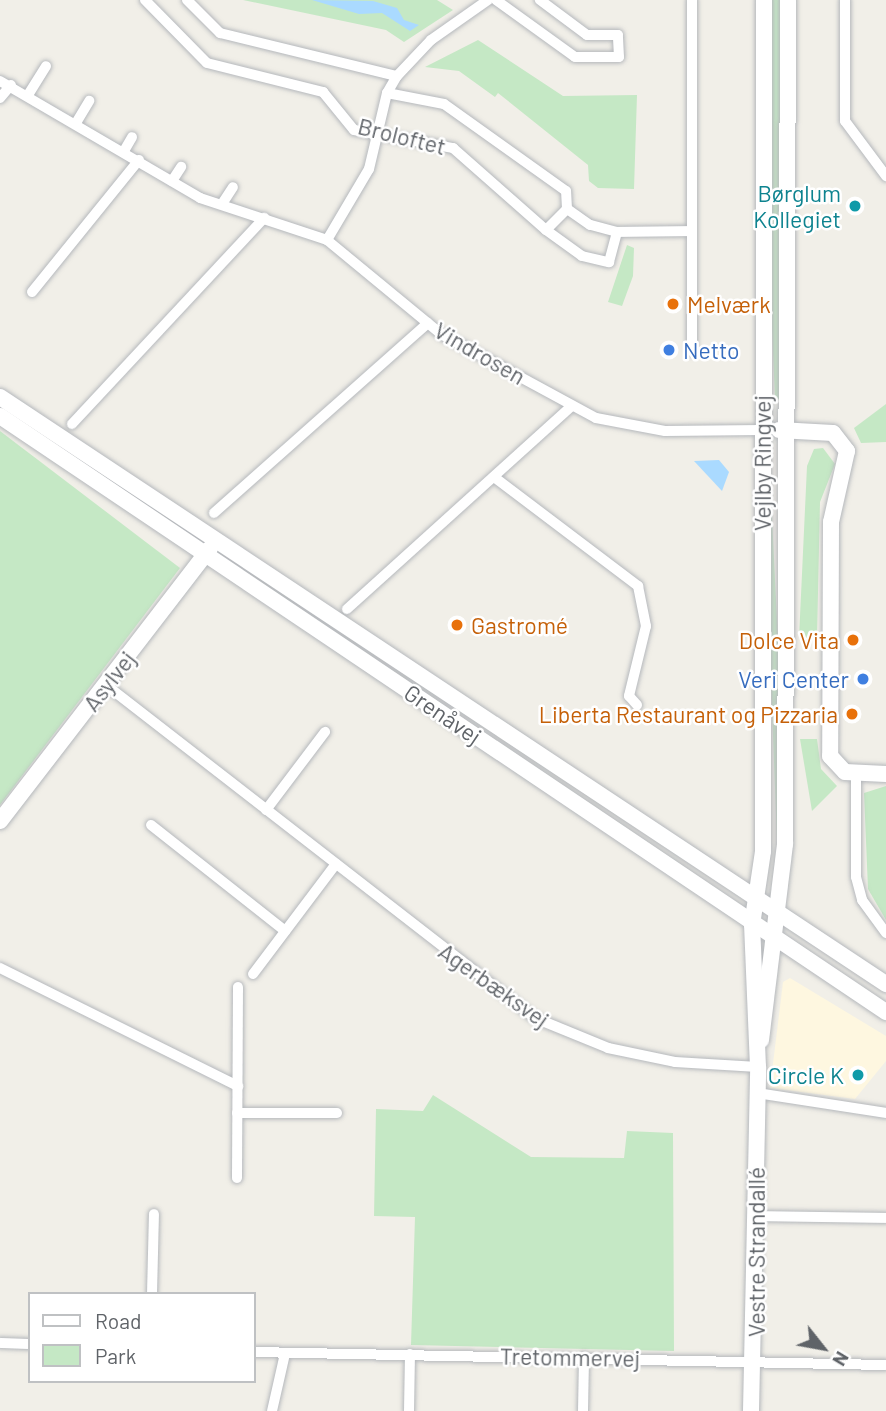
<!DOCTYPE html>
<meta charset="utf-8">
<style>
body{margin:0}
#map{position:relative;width:886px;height:1411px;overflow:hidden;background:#f1efe8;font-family:Barlow,sans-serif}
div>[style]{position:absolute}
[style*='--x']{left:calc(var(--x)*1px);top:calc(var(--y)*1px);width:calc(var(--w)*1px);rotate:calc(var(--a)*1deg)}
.commercial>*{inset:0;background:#fef7e0}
.green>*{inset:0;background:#c5e8c5}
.water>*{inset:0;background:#aadaff}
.roads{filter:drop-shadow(0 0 2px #b5b8bc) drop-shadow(0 0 2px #b5b8bc)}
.street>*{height:10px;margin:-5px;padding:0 5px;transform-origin:5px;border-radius:5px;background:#fff}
.secondary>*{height:16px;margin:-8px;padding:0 8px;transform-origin:8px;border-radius:8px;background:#fff}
.dots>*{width:19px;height:19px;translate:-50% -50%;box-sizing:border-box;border:4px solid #fff;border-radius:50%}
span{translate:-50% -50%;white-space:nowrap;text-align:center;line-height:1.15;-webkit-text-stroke:5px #fff;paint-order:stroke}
.street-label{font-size:23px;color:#5f6368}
.culture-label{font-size:23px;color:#0d838f}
.right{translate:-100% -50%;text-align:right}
.food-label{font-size:23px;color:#c56008}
.left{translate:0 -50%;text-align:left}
.shop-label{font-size:23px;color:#366cbe}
.legend{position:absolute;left:28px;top:1292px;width:228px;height:91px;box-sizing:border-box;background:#fff;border:2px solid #bfc1c3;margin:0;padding:9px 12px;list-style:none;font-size:21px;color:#5f6368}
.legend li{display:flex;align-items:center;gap:14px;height:35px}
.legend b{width:35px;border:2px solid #bfc1c3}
.north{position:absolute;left:788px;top:1313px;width:70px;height:70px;-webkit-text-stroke:5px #fff;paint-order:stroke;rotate:121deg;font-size:19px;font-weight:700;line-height:28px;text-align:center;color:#5f6368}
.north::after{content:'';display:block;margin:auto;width:24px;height:32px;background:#5f6368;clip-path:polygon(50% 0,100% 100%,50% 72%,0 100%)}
</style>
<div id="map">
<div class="commercial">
<div style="clip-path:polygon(790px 978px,886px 1036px,886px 1061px,855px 1099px,770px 1088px,783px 982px)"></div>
</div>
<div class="green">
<div style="clip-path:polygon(243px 0,437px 0,453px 10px,404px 42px,386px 30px)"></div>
<div style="clip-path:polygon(771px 0,781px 0,780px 399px,775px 399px,769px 255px)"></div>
<div style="clip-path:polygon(478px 40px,563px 96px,637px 95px,634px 189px,598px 188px,589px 181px,588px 165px,498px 93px,495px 97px,459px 71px,425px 67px)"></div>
<div style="clip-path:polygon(627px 245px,634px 248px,633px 276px,622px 306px,608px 302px)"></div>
<div style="clip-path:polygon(886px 404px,886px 442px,861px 443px,854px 428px)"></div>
<div style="clip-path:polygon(0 431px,180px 568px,0 805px)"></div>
<div style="clip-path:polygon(823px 448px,835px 464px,820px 502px,817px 638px,799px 638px,807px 466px,814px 449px)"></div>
<div style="clip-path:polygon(769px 457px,779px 661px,778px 866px,768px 604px)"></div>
<div style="clip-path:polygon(800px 739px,817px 739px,821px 769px,837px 786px,812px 811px)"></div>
<div style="clip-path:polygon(886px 786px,886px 920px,868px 889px,864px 793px)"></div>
<div style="clip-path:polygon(433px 1095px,531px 1157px,624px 1158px,627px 1131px,673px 1133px,674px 1351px,411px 1345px,415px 1217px,374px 1216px,376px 1109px,423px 1111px)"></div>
</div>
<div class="water">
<div style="clip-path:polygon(312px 0,373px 1px,397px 8px,404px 20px,419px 25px,410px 31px,382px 13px,359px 14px)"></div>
<div style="clip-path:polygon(719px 460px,729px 472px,722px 491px,694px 461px)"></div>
</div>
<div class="roads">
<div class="street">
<div style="--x:145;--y:0;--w:88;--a:45.5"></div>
<div style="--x:207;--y:63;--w:120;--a:14"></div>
<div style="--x:323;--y:92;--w:49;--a:50.8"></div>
<div style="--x:354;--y:130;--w:101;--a:10.3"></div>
<div style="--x:453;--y:148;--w:124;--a:41.4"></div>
<div style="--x:546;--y:230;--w:44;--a:35.8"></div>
<div style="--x:582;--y:256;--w:28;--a:13"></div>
<div style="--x:609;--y:262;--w:31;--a:-75"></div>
<div style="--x:617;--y:232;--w:28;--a:-165"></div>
<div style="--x:590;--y:225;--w:28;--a:-145"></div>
<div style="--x:567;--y:209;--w:18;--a:-93"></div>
<div style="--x:566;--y:191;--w:150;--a:-144.5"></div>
<div style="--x:444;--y:104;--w:58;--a:-169.1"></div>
<div style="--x:187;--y:0;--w:47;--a:45"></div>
<div style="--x:220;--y:33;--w:182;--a:13.7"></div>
<div style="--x:496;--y:0;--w:97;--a:35.8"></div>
<div style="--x:575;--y:57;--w:44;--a:0"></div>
<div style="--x:619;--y:57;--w:22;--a:-93"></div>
<div style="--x:618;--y:35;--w:31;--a:180"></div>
<div style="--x:587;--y:35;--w:59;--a:-143.3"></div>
<div style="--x:845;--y:0;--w:121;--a:90"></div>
<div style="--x:845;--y:121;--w:69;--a:53.3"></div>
<div style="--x:0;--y:81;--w:232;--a:30.3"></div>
<div style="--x:200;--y:198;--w:134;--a:18.3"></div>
<div style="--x:327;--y:240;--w:148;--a:39.5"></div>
<div style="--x:441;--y:334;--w:176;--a:28.5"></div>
<div style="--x:596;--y:418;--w:70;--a:10.7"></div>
<div style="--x:665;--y:431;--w:97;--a:-0.6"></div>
<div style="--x:28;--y:95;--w:34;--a:-58"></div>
<div style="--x:0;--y:98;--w:17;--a:-50"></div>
<div style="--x:76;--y:123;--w:26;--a:-59"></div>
<div style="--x:124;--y:151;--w:16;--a:-60"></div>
<div style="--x:172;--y:181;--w:17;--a:-57"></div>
<div style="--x:222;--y:204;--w:20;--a:-57"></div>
<div style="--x:546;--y:230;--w:30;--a:-45"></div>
<div style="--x:617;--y:232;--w:74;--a:-0.8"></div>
<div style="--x:327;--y:240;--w:82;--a:-59.4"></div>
<div style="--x:369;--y:169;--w:78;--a:-76.7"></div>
<div style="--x:387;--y:93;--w:20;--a:-60"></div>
<div style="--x:397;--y:76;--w:50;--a:-46.6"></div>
<div style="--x:431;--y:40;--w:70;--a:-35.1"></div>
<div style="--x:32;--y:292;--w:170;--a:-51"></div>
<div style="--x:692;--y:351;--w:351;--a:-90"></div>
<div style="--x:72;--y:424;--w:282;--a:-47"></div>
<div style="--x:494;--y:477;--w:181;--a:37.1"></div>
<div style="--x:638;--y:586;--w:41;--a:78.7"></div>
<div style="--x:646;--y:626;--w:72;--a:103.7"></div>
<div style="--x:629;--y:696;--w:12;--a:48"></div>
<div style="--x:214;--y:513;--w:286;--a:-41.6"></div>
<div style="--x:347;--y:609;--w:303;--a:-42.1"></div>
<div style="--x:106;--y:685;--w:543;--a:37.82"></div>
<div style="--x:535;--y:1018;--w:79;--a:22.3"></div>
<div style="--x:608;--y:1048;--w:68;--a:11.8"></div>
<div style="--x:675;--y:1062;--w:83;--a:3.4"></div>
<div style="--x:856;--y:774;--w:103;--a:90"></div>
<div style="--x:856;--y:877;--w:24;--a:75"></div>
<div style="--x:862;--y:900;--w:41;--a:54"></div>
<div style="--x:266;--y:810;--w:98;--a:-52.9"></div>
<div style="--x:151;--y:825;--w:171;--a:38.3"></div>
<div style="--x:0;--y:968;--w:266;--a:26.4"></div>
<div style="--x:253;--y:974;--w:138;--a:-53"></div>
<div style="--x:757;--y:1093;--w:131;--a:8.8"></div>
<div style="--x:237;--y:1113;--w:100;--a:0"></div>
<div style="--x:237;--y:1178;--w:191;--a:-89.7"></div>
<div style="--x:756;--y:1216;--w:130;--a:0.9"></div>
<div style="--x:152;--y:1294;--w:80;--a:-88.6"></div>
<div style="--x:0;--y:1343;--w:30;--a:2"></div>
<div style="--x:254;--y:1352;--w:632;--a:1.18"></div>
<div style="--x:272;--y:1411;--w:58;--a:-77.2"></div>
<div style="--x:409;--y:1411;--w:57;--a:-89"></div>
<div style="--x:583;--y:1411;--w:54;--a:-88.9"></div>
</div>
<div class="secondary">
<div style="--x:0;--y:397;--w:1063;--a:33.53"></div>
<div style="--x:0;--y:416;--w:1068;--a:33.93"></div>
<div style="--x:779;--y:430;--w:54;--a:3.2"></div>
<div style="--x:833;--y:433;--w:23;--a:52"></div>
<div style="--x:847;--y:451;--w:73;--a:102.7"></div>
<div style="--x:831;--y:522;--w:234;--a:90.2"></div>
<div style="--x:830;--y:756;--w:22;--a:47"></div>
<div style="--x:845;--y:772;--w:41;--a:2.8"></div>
<div style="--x:0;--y:821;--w:344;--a:-52.4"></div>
<div style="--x:761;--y:1040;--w:197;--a:-83"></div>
<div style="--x:785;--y:844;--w:844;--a:-89.8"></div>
<div style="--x:751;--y:1411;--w:344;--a:-88.8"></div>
<div style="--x:758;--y:1067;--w:142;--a:-92.4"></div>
<div style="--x:752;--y:925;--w:75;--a:-81.5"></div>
<div style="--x:763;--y:851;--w:851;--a:-89.93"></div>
</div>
</div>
<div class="dots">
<div style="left:855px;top:206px;background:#0f9aa8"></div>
<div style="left:673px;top:304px;background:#e8710a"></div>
<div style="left:669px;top:350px;background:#3f7fe0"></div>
<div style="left:457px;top:625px;background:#e8710a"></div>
<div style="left:853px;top:640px;background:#e8710a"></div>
<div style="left:863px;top:679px;background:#3f7fe0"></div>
<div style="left:852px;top:714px;background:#e8710a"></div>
<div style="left:858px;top:1075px;background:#0f9aa8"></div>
</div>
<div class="street-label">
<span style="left:402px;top:136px;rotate:14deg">Broloftet</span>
<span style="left:480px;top:353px;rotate:30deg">Vindrosen</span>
<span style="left:762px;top:463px;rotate:-90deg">Vejlby Ringvej</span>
<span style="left:109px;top:681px;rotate:-52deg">Asylvej</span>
<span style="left:443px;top:714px;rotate:34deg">Grenåvej</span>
<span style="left:494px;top:985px;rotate:35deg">Agerbæksvej</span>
<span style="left:756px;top:1252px;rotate:-90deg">Vestre Strandallé</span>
<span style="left:570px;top:1357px;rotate:1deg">Tretommervej</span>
</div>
<div class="culture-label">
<span class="right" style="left:841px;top:206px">Børglum<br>Kollegiet</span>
<span class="right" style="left:844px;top:1075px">Circle K</span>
</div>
<div class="food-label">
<span class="left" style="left:687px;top:304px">Melværk</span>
<span class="left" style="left:471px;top:625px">Gastromé</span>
<span class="right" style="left:839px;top:640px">Dolce Vita</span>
<span class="right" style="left:838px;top:714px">Liberta Restaurant og Pizzaria</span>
</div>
<div class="shop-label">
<span class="left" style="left:683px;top:350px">Netto</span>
<span class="right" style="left:849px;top:679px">Veri Center</span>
</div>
<ul class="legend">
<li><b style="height:9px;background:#fff"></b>Road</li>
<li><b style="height:19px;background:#c5e8c5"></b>Park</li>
</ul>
<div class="north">N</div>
</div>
